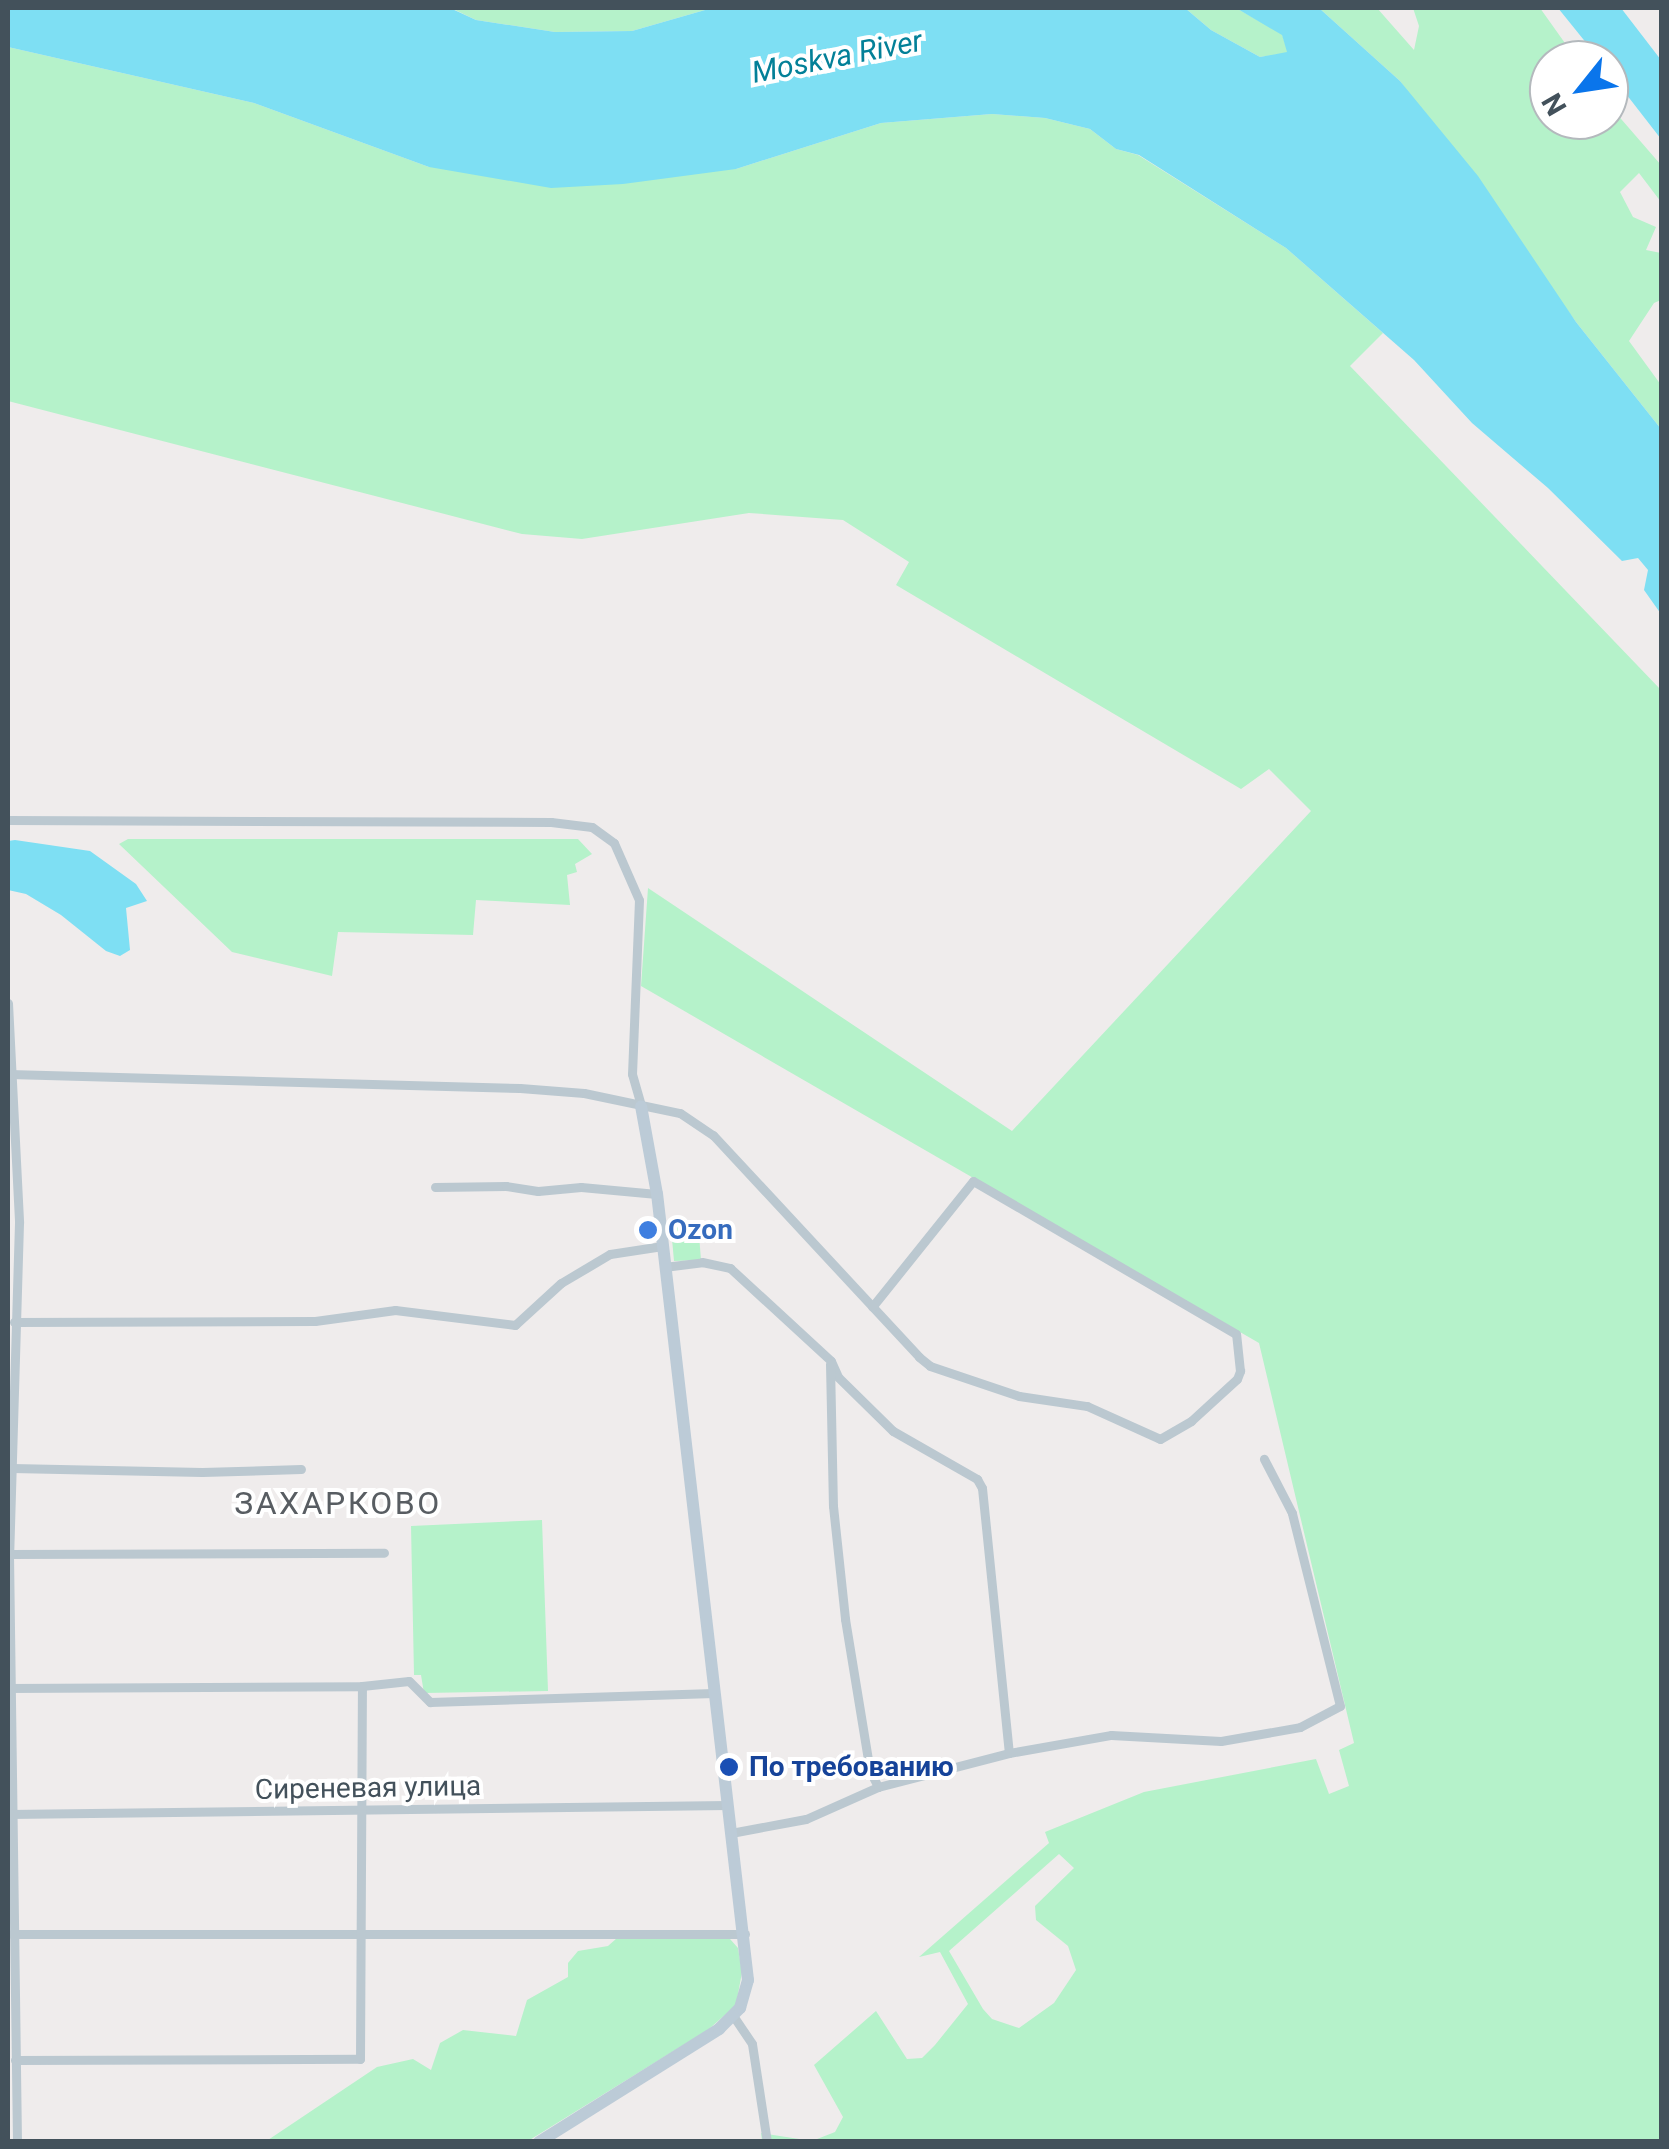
<!DOCTYPE html>
<meta charset="utf-8">
<style>
body{margin:0}
#map{position:relative;width:1669px;height:2149px;overflow:hidden;background:#efecec;font-family:Roboto,sans-serif}
div>[style]{position:absolute}
[style*='--x']{left:calc(var(--x)*1px);top:calc(var(--y)*1px);width:calc(var(--w)*1px);rotate:calc(var(--a)*1deg)}
.green>*{inset:0;background:#b5f2ca}
.water>*{inset:0;background:#7edff3}
.street>*{height:9px;margin:-4.5px;padding:0 4.5px;transform-origin:4.5px;border-radius:4.5px;background:#bbc8d0}
.secondary>*{height:12px;margin:-6px;padding:0 6px;transform-origin:6px;border-radius:6px;background:#bccbd7}
.dots>*{width:28px;height:28px;translate:-50% -50%;box-sizing:border-box;border:5px solid #fff;border-radius:50%}
span{translate:-50% -50%;white-space:nowrap;text-align:center;line-height:1.15;-webkit-text-stroke:8px #fff;paint-order:stroke}
.shop-label{font-size:28px;color:#366cbe;font-weight:700}
.left{translate:0 -50%;text-align:left}
.transit-label{font-size:28px;color:#164399;font-weight:700}
.street-label{font-size:28px;color:#43515b}
.water-label{font-size:30px;color:#038098;font-style:italic}
.quarter-label{font-size:32px;color:#585d62;letter-spacing:2.5px}
.frame{position:absolute;inset:0;border:10px solid #43515b;pointer-events:none}
.north{position:absolute;left:1529px;top:40px;width:100px;height:100px;box-sizing:border-box;background:#fff;border:2px solid #b4b9bd;border-radius:50%;rotate:240deg;font-size:28px;font-weight:700;line-height:40px;text-align:center;color:#43515b}
.north::after{content:'';display:block;margin:auto;width:35px;height:45px;background:#0a75eb;clip-path:polygon(50% 0,100% 100%,50% 72%,0 100%)}
</style>
<div id="map">
<div class="green">
<div style="clip-path:polygon(451px 8px,712px 8px,632px 31px,555px 32px,476px 20px)"></div>
<div style="clip-path:polygon(1185px 8px,1236px 8px,1282px 34px,1288px 53px,1260px 57px,1211px 30px)"></div>
<div style="clip-path:polygon(1319px 8px,1377px 8px,1414px 50px,1419px 26px,1413px 8px,1540px 8px,1577px 60px,1549px 60px,1549px 120px,1609px 120px,1609px 105px,1661px 165px,1661px 202px,1639px 173px,1620px 192px,1633px 217px,1656px 227px,1646px 250px,1661px 253px,1661px 300px,1654px 303px,1629px 341px,1661px 385px,1661px 429px,1576px 322px,1400px 81px)"></div>
<div style="clip-path:polygon(evenodd,8px 47px,254px 103px,429px 167px,736px 169px,881px 123px,992px 114px,1045px 118px,1090px 129px,1116px 149px,1138px 155px,1286px 248px,1383px 333px,1350px 366px,1661px 690px,1661px 2141px,762px 2141px,761px 2133px,812px 2141px,835px 2132px,843px 2117px,814px 2065px,876px 2011px,907px 2059px,922px 2058px,935px 2045px,968px 2004px,940px 1952px,919px 1957px,1049px 1843px,1045px 1832px,1144px 1792px,1316px 1759px,1329px 1794px,1349px 1786px,1339px 1750px,1354px 1743px,1259px 1343px,641px 986px,648px 888px,1012px 1131px,1311px 811px,1269px 769px,1241px 789px,896px 585px,909px 562px,843px 520px,749px 513px,582px 539px,522px 534px,8px 401px,8px 47px,1059px 1854px,1074px 1868px,1035px 1906px,1036px 1920px,1068px 1946px,1076px 1970px,1054px 2003px,1019px 2028px,992px 2019px,983px 2009px,949px 1951px,1059px 1854px)"></div>
<div style="clip-path:polygon(128px 839px,578px 839px,592px 854px,575px 864px,577px 872px,567px 875px,570px 905px,476px 900px,473px 935px,338px 932px,332px 976px,232px 952px,119px 844px)"></div>
<div style="clip-path:polygon(693px 1226px,699px 1235px,701px 1260px,674px 1261px,671px 1228px)"></div>
<div style="clip-path:polygon(542px 1520px,548px 1691px,424px 1693px,421px 1675px,414px 1675px,411px 1526px)"></div>
<div style="clip-path:polygon(617px 1938px,730px 1939px,738px 1948px,742px 1972px,736px 2005px,709px 2029px,528px 2141px,265px 2142px,377px 2067px,413px 2059px,431px 2070px,440px 2043px,463px 2030px,516px 2036px,527px 2000px,568px 1977px,568px 1963px,578px 1951px,608px 1946px)"></div>
</div>
<div class="water">
<div style="clip-path:polygon(8px 8px,450px 8px,476px 20px,555px 32px,632px 31px,712px 8px,1185px 8px,1211px 30px,1260px 57px,1287px 52px,1282px 35px,1236px 8px,1319px 8px,1400px 81px,1478px 176px,1576px 322px,1661px 429px,1661px 614px,1644px 590px,1648px 570px,1638px 558px,1622px 561px,1548px 488px,1472px 423px,1414px 360px,1286px 248px,1139px 155px,1116px 149px,1090px 129px,1045px 118px,992px 114px,881px 123px,736px 169px,623px 184px,551px 188px,429px 167px,254px 103px,8px 47px)"></div>
<div style="clip-path:polygon(1558px 8px,1621px 8px,1661px 60px,1661px 139px,1609px 72px,1609px 60px,1600px 60px)"></div>
<div style="clip-path:polygon(15px 840px,90px 851px,136px 884px,147px 901px,126px 908px,130px 950px,120px 956px,106px 951px,61px 915px,26px 894px,8px 890px,8px 841px)"></div>
</div>
<div class="street">
<div style="--x:8;--y:820;--w:543;--a:0.21"></div>
<div style="--x:551;--y:822;--w:41;--a:7"></div>
<div style="--x:592;--y:827;--w:27;--a:36"></div>
<div style="--x:614;--y:843;--w:62;--a:66.3"></div>
<div style="--x:639;--y:900;--w:174;--a:92.3"></div>
<div style="--x:632;--y:1074;--w:33;--a:74"></div>
<div style="--x:8;--y:1003;--w:220;--a:87.1"></div>
<div style="--x:19;--y:1223;--w:331;--a:91.7"></div>
<div style="--x:9;--y:1554;--w:588;--a:89.22"></div>
<div style="--x:9;--y:1074;--w:511;--a:1.57"></div>
<div style="--x:520;--y:1088;--w:64;--a:4.5"></div>
<div style="--x:584;--y:1093;--w:98;--a:11.8"></div>
<div style="--x:680;--y:1113;--w:40;--a:34"></div>
<div style="--x:713;--y:1135;--w:303;--a:47.1"></div>
<div style="--x:919;--y:1357;--w:14;--a:39"></div>
<div style="--x:930;--y:1366;--w:94;--a:18.6"></div>
<div style="--x:1019;--y:1396;--w:69;--a:8.4"></div>
<div style="--x:1087;--y:1406;--w:80;--a:24.3"></div>
<div style="--x:1160;--y:1439;--w:36;--a:-30"></div>
<div style="--x:1191;--y:1421;--w:62;--a:-42.4"></div>
<div style="--x:1237;--y:1379;--w:9;--a:-69"></div>
<div style="--x:1240;--y:1371;--w:37;--a:-96"></div>
<div style="--x:1236;--y:1334;--w:304;--a:-149.8"></div>
<div style="--x:973;--y:1181;--w:161;--a:128.7"></div>
<div style="--x:435;--y:1187;--w:71;--a:-0.8"></div>
<div style="--x:506;--y:1186;--w:32;--a:9"></div>
<div style="--x:538;--y:1191;--w:43;--a:-5.3"></div>
<div style="--x:581;--y:1187;--w:76;--a:5.3"></div>
<div style="--x:664;--y:1267;--w:38;--a:-7"></div>
<div style="--x:702;--y:1262;--w:29;--a:12"></div>
<div style="--x:730;--y:1268;--w:137;--a:42.6"></div>
<div style="--x:831;--y:1361;--w:17;--a:66"></div>
<div style="--x:838;--y:1377;--w:77;--a:44.5"></div>
<div style="--x:893;--y:1431;--w:97;--a:29.7"></div>
<div style="--x:977;--y:1479;--w:10;--a:61"></div>
<div style="--x:982;--y:1488;--w:266;--a:84.2"></div>
<div style="--x:14;--y:1322;--w:301;--a:-0.2"></div>
<div style="--x:315;--y:1321;--w:81;--a:-7.8"></div>
<div style="--x:395;--y:1310;--w:121;--a:7.1"></div>
<div style="--x:515;--y:1325;--w:62;--a:-42.4"></div>
<div style="--x:561;--y:1283;--w:57;--a:-30.6"></div>
<div style="--x:610;--y:1254;--w:53;--a:-8.7"></div>
<div style="--x:830;--y:1364;--w:142;--a:88.8"></div>
<div style="--x:833;--y:1506;--w:114;--a:83.9"></div>
<div style="--x:845;--y:1619;--w:154;--a:80.7"></div>
<div style="--x:870;--y:1771;--w:18;--a:63"></div>
<div style="--x:12;--y:1468;--w:190;--a:1.2"></div>
<div style="--x:202;--y:1472;--w:99;--a:-1.7"></div>
<div style="--x:9;--y:1554;--w:375;--a:-0.2"></div>
<div style="--x:8;--y:1688;--w:354;--a:-0.3"></div>
<div style="--x:362;--y:1686;--w:47;--a:-6.1"></div>
<div style="--x:409;--y:1681;--w:30;--a:45"></div>
<div style="--x:430;--y:1702;--w:284;--a:-1.8"></div>
<div style="--x:9;--y:1814;--w:719;--a:-0.72"></div>
<div style="--x:731;--y:1833;--w:76;--a:-10.6"></div>
<div style="--x:806;--y:1819;--w:79;--a:-24"></div>
<div style="--x:878;--y:1787;--w:135;--a:-14.5"></div>
<div style="--x:1009;--y:1753;--w:104;--a:-10"></div>
<div style="--x:1111;--y:1735;--w:110;--a:3.1"></div>
<div style="--x:1221;--y:1741;--w:80;--a:-10"></div>
<div style="--x:1300;--y:1727;--w:45;--a:-27.7"></div>
<div style="--x:1340;--y:1706;--w:199;--a:-104"></div>
<div style="--x:1292;--y:1513;--w:61;--a:-117.4"></div>
<div style="--x:12;--y:1934;--w:733;--a:0"></div>
<div style="--x:734;--y:2017;--w:32;--a:56"></div>
<div style="--x:752;--y:2044;--w:99;--a:81.3"></div>
<div style="--x:15;--y:2060;--w:345;--a:-0.2"></div>
<div style="--x:360;--y:2059;--w:373;--a:-89.7"></div>
</div>
<div class="secondary">
<div style="--x:539;--y:2142;--w:213;--a:-32.1"></div>
<div style="--x:719;--y:2029;--w:30;--a:-45"></div>
<div style="--x:740;--y:2008;--w:29;--a:-74"></div>
<div style="--x:748;--y:1980;--w:791;--a:-96.6"></div>
<div style="--x:657;--y:1194;--w:89;--a:-100.3"></div>
</div>
<div class="dots">
<div style="left:648px;top:1230px;background:#3f7fe0"></div>
<div style="left:729px;top:1767px;background:#1a4fb4"></div>
</div>
<div class="shop-label">
<span class="left" style="left:668px;top:1230px">Ozon</span>
</div>
<div class="transit-label">
<span class="left" style="left:749px;top:1767px">По требованию</span>
</div>
<div class="street-label">
<span style="left:368px;top:1788px;rotate:-1deg">Сиреневая улица</span>
</div>
<div class="water-label">
<span style="left:837px;top:57px;rotate:-11deg">Moskva River</span>
</div>
<div class="quarter-label">
<span style="left:338px;top:1503px">ЗАХАРКОВО</span>
</div>
<div class="frame"></div>
<div class="north">N</div>
</div>
